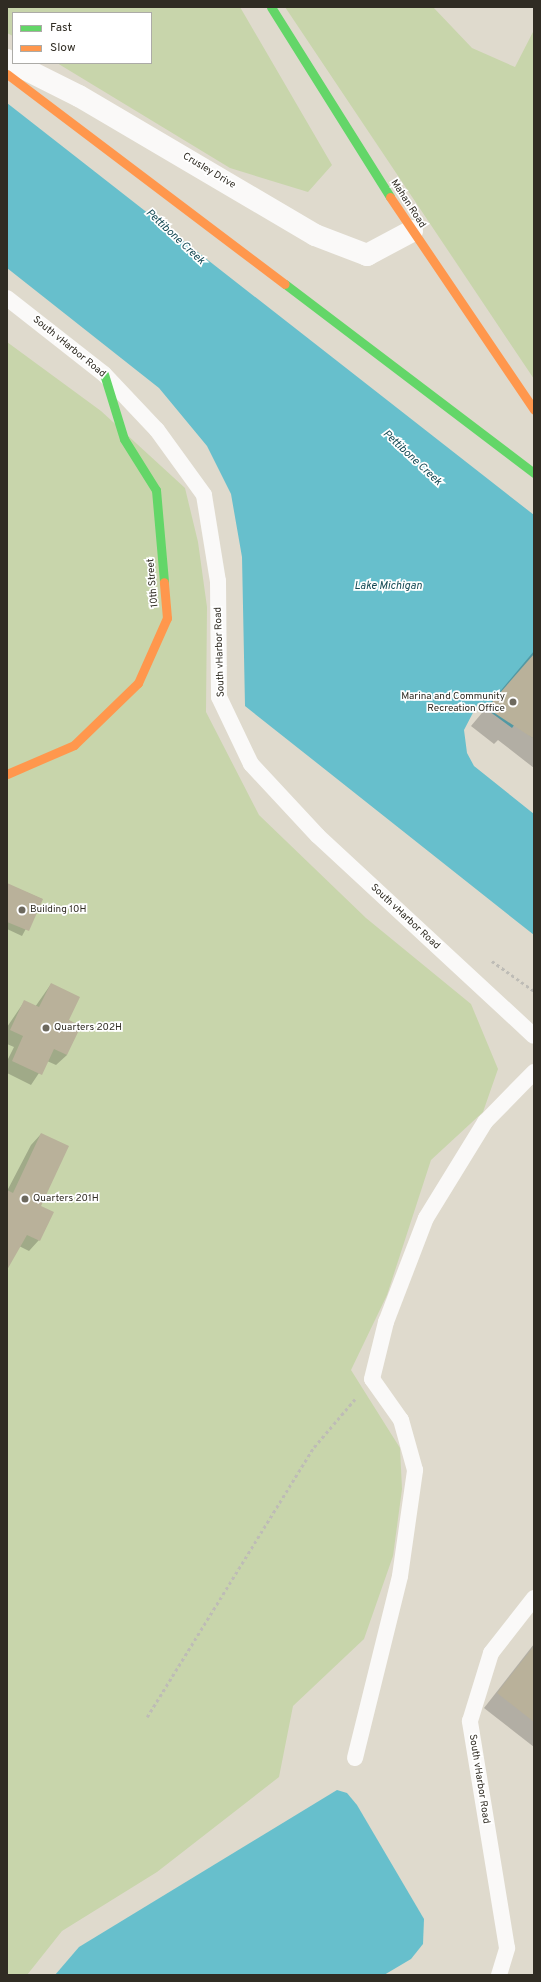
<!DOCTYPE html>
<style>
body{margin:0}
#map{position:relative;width:541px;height:1982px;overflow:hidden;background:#dfdacd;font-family:Overpass,sans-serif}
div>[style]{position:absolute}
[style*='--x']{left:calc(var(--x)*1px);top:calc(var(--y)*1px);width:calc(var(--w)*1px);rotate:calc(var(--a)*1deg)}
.green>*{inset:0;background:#c8d5ab}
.water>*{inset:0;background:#67bfcc}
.shadow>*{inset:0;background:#0003}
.building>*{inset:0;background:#b9b19a}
.path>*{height:2.5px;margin-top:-1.25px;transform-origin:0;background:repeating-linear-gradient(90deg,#bebcb6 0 3px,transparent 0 6px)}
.lane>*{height:16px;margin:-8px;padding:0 8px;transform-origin:8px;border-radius:8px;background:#faf9f8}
.street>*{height:22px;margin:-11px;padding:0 11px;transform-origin:11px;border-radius:11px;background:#faf9f8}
.fast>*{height:9px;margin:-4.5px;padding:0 4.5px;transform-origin:4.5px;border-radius:4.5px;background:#63d668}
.slow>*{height:9px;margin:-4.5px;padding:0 4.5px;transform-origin:4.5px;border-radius:4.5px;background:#ff974d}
.dots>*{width:11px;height:11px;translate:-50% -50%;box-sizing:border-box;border:2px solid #fff;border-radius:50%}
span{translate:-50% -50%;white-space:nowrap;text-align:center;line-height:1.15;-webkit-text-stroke:3.5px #fff;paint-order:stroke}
.street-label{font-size:10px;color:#302c23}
.poi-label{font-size:10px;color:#302c23}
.right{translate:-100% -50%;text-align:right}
.left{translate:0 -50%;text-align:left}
.water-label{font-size:11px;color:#154a54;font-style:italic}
.frame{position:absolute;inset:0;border:8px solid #302c23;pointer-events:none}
.legend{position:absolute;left:12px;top:12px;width:140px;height:52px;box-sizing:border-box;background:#fff;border:1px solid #acaba7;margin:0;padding:5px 7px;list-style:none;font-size:12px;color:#302c23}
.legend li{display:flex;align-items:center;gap:8px;height:20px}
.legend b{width:20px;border:1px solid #acaba7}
</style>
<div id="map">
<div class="green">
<div style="clip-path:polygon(7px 7px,240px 7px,332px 165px,308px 192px,230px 168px,57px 63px,151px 63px,151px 13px,13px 13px,13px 36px,7px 33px)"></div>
<div style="clip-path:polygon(285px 7px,433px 7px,472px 48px,515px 67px,534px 30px,534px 379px)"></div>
<div style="clip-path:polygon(7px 342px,101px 411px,185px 488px,198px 542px,207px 607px,206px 712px,259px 815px,366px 918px,471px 1004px,498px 1069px,483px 1112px,431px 1160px,387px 1295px,351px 1370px,400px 1448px,402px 1489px,393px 1556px,364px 1639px,293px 1706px,279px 1777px,157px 1872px,62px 1931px,27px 1975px,7px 1975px)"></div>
</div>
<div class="water">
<div style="clip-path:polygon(7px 103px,534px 515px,534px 739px,515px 724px,512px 728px,478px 703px,464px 730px,467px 753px,474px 766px,534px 814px,534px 935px,245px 706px,242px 557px,231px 494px,207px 446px,159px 388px,7px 268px)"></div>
<div style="clip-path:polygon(337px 1790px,347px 1793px,357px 1805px,424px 1919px,423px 1944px,411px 1959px,384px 1975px,55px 1975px,79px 1947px)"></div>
</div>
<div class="shadow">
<div style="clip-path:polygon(534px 651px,534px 768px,498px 740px,494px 744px,471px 726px)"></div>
<div style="clip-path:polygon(7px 884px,42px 899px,22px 936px,7px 929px)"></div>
<div style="clip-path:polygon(51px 984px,68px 1021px,67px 1055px,56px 1065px,47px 1061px,31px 1085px,7px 1073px,7px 1061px,14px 1047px,7px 1044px,7px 1027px,24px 1002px,35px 1007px)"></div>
<div style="clip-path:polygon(41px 1134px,39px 1240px,29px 1251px,19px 1246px,7px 1268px,7px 1191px,31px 1145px)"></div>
<div style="clip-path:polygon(534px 1644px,534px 1747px,484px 1708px)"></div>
</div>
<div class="building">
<div style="clip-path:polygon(534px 654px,534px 739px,487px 708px)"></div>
<div style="clip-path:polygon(7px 883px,43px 899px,29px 931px,7px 922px)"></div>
<div style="clip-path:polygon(51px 983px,80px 997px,69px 1020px,81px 1026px,67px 1055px,54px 1049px,42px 1075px,12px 1061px,23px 1036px,10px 1030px,24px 1000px,39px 1007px)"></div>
<div style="clip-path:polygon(41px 1133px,69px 1146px,41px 1206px,54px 1212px,40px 1241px,27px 1235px,7px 1270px,7px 1190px,13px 1193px)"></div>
<div style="clip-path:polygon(534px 1646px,534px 1722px,497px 1693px)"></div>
</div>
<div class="path">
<div style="--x:492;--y:961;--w:52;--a:35.5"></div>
<div style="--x:147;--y:1717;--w:317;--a:-58.3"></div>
<div style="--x:314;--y:1447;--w:63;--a:-49.5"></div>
</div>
<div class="lane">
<div style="--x:7;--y:298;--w:123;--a:38.1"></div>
<div style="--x:104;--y:374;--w:77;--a:46.6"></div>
<div style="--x:157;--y:430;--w:80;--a:54.1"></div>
<div style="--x:204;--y:495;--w:87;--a:80.8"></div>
<div style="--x:218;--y:581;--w:116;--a:89.5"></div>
<div style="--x:219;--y:697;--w:74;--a:64.5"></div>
<div style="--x:251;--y:764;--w:98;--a:47.1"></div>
<div style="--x:318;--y:836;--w:294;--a:42.8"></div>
<div style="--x:355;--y:1758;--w:187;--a:-76.1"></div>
<div style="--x:400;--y:1576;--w:107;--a:-81.9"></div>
<div style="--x:415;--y:1470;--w:52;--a:-105.6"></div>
<div style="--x:401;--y:1420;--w:50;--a:-125.3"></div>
<div style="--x:372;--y:1379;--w:59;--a:-76.2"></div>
<div style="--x:386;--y:1322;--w:111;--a:-69"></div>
<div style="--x:426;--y:1218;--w:113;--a:-58.4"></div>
<div style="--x:485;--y:1122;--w:70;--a:-45.6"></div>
<div style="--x:499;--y:1975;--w:28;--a:-73"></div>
<div style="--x:507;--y:1948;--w:230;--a:-99.3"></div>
<div style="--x:470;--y:1721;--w:71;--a:-72.8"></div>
<div style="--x:491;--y:1653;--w:70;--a:-52"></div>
</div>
<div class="street">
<div style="--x:7;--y:60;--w:80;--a:26.6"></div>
<div style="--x:79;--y:96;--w:274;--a:30.5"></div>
<div style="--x:315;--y:235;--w:56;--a:21"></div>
<div style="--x:367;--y:255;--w:51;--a:-28.1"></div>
</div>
<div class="fast">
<div style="--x:271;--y:7;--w:224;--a:57.9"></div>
<div style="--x:285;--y:284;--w:313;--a:37.2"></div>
<div style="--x:104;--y:374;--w:68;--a:72.9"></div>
<div style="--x:124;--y:439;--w:60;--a:57.9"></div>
<div style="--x:156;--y:490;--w:92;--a:85"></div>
</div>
<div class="slow">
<div style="--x:7;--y:74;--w:348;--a:37.1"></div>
<div style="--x:390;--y:197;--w:257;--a:55.9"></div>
<div style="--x:7;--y:774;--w:73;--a:-23.4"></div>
<div style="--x:74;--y:745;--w:89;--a:-44.1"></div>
<div style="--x:138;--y:683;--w:71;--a:-66"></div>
<div style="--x:167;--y:618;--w:36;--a:-95"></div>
</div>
<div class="dots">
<div style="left:513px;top:702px;background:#6d695e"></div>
<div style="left:22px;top:910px;background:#6d695e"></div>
<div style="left:46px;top:1028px;background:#6d695e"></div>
<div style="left:25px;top:1199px;background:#6d695e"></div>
</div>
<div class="street-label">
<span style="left:209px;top:171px;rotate:31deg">Crusley Drive</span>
<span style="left:408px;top:204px;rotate:57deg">Mahan Road</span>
<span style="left:69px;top:347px;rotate:39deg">South vHarbor Road</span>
<span style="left:153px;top:583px;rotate:-95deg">10th Street</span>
<span style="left:220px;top:652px;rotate:-92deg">South vHarbor Road</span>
<span style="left:405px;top:917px;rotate:43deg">South vHarbor Road</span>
<span style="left:479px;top:1779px;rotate:81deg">South vHarbor Road</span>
</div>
<div class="poi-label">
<span class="right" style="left:505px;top:702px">Marina and Community<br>Recreation Office</span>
<span class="left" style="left:30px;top:910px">Building 10H</span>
<span class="left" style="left:54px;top:1028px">Quarters 202H</span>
<span class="left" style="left:33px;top:1199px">Quarters 201H</span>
</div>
<div class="water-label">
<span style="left:175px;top:237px;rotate:43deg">Pettibone Creek</span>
<span style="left:412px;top:458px;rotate:43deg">Pettibone Creek</span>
<span style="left:388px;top:586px">Lake Michigan</span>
</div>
<div class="frame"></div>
<ul class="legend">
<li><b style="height:5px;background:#63d668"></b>Fast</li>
<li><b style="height:5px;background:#ff974d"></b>Slow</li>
</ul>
</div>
